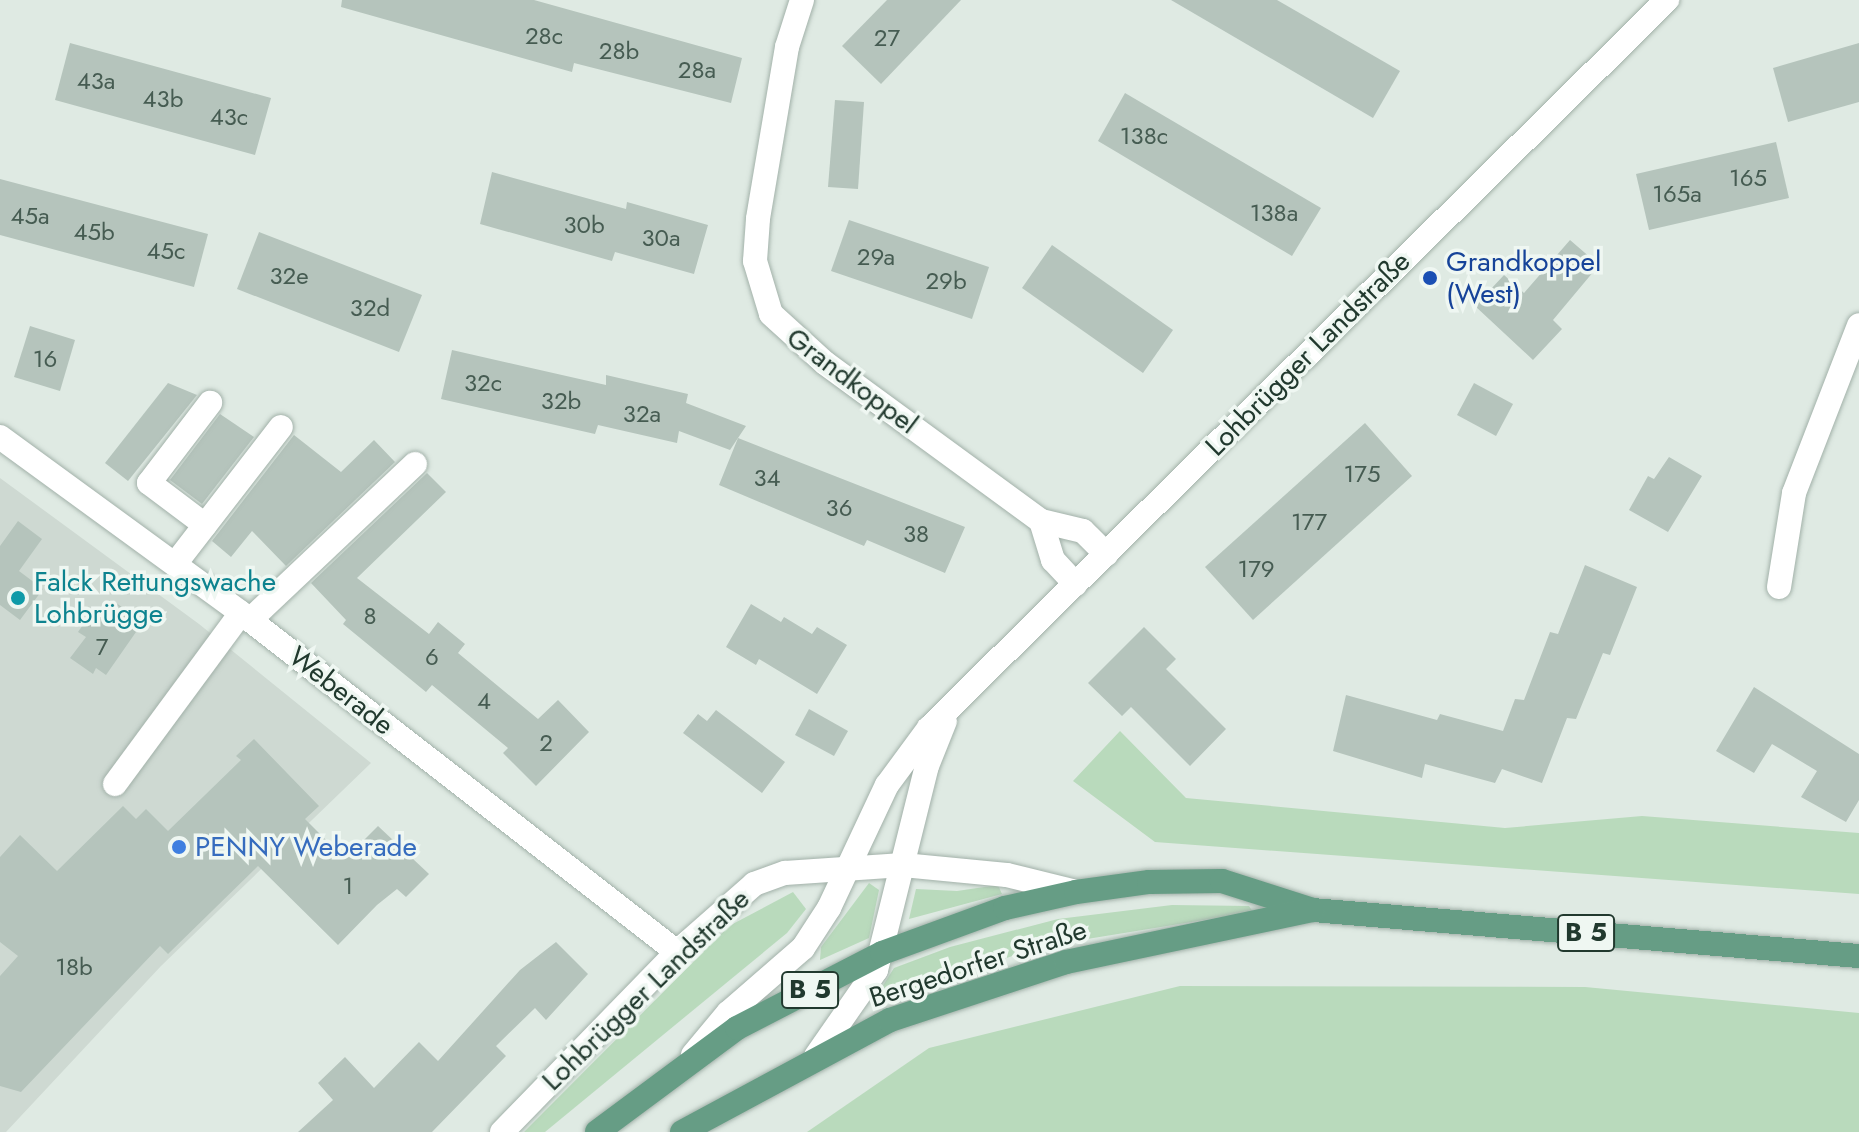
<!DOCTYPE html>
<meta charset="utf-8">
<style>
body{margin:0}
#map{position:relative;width:1859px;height:1132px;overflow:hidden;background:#dfeae3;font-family:Jost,sans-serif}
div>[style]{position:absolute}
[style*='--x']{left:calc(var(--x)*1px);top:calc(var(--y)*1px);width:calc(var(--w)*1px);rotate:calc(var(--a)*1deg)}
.built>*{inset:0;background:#ced9d2}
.green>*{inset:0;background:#b9dabc}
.building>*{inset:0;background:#b5c4bc}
.roads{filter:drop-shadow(0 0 2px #a2b1a9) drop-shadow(0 0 2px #a2b1a9)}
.minor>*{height:24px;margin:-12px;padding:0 12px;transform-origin:12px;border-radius:12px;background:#fff}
.major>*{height:24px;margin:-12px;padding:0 12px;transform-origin:12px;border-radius:12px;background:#669d85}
.dots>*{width:22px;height:22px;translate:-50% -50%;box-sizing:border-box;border:4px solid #eff7f2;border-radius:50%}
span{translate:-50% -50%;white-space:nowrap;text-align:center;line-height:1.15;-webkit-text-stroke:7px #eff7f2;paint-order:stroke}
.number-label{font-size:24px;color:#465c52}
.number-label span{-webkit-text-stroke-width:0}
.shield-label span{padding:2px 6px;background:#eff7f2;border:2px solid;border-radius:6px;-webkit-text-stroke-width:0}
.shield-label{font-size:26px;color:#21392e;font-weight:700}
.transit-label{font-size:28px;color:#164399}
.left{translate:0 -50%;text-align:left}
.street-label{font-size:28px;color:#21392e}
.culture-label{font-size:28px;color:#0d838f}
.shop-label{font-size:28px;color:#366cbe}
</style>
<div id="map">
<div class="built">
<div style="clip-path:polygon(0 478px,199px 624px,371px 763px,161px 966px,6px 1132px,0 1132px)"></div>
</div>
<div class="green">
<div style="clip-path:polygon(1120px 731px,1186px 798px,1505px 828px,1642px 816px,1859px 833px,1859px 894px,1155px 842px,1073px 781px)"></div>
<div style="clip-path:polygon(869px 883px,879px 890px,869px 938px,820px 960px,821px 947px)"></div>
<div style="clip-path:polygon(998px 885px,1002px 894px,909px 919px,916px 889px,957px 891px)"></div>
<div style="clip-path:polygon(793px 892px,806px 909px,787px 933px,545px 1132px,524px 1132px,729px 926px)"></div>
<div style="clip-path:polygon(1172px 905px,1249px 906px,1253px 912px,1038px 947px,880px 1002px,875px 998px,894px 968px,950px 947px,1058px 919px)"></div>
<div style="clip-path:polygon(1180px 986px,1585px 987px,1859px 1013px,1859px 1132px,807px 1132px,929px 1048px)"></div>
</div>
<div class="building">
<div style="clip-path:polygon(342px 0,534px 0,742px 58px,731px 103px,574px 63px,572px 72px,341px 7px)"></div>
<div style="clip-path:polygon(887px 0,961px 0,881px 84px,842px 46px)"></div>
<div style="clip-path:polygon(1171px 0,1277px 0,1400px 71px,1373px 118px)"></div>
<div style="clip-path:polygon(70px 43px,271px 98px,255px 155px,55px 100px)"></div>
<div style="clip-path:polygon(1859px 43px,1859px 102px,1788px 122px,1773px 68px)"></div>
<div style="clip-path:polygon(1125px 93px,1321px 208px,1292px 256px,1098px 141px)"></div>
<div style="clip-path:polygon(835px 100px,864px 102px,858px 189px,828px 187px)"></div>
<div style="clip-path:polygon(1776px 142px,1789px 198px,1649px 230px,1636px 174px)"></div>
<div style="clip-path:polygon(492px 172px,626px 209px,627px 202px,708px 225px,694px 274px,615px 252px,612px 261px,480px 224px)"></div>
<div style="clip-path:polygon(0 179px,208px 234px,194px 287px,0 235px)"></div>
<div style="clip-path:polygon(849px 220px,989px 267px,972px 319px,831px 271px)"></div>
<div style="clip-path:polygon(259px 232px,422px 295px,399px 352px,237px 289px)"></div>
<div style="clip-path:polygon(1570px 240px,1599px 265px,1553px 320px,1562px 329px,1533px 360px,1475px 306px,1504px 275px,1524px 293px)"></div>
<div style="clip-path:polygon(1052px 245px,1173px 330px,1143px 373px,1022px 288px)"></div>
<div style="clip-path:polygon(30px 326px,75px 340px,60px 391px,14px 377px)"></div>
<div style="clip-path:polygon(452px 350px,606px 385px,606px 375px,688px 394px,686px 403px,746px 426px,730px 450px,679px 431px,677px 443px,598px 425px,595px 434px,441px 399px)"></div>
<div style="clip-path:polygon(168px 383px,197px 395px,128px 481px,105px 463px)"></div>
<div style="clip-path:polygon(1474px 383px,1513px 404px,1496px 436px,1457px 415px)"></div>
<div style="clip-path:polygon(220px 414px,254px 437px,202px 504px,170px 480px)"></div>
<div style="clip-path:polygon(1365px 423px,1412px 476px,1253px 620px,1205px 567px)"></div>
<div style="clip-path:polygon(294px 435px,341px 472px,374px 440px,395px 462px,286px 566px,252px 531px,231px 557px,212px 541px)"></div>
<div style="clip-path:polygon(738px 438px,965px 527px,945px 573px,867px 540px,864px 546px,719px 485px)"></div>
<div style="clip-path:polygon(1669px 457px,1702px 476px,1668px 532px,1629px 510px,1648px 476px,1654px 479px)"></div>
<div style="clip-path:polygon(427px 473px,446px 492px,357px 578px,429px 634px,438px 622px,465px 644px,458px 653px,538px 719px,558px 700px,589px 732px,536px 786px,503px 753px,508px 748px,432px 685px,426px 692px,343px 624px,346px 620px,311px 583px)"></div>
<div style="clip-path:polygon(18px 521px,42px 539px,19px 571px,43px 589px,20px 620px,0 605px,0 546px)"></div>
<div style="clip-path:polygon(1585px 565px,1637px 587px,1610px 655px,1603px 653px,1576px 719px,1567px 718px,1542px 783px,1502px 769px,1495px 783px,1425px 764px,1422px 778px,1333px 751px,1346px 695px,1437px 720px,1440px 714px,1503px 731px,1515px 699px,1524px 700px,1550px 632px,1558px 634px)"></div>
<div style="clip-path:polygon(112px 600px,143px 622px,106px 675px,96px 668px,93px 674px,70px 658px,86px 637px,78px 632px,93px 610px,100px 615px)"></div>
<div style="clip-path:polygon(751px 604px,781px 622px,784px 617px,812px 634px,817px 627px,847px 645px,817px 694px,759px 659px,756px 665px,726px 647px)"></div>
<div style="clip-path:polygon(1144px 627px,1176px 659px,1166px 669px,1226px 729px,1190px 766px,1131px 707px,1122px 716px,1088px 683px)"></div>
<div style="clip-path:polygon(1754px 687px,1859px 754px,1859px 800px,1846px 822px,1801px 797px,1817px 771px,1772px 744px,1754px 773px,1716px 751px)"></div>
<div style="clip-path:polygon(809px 709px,848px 731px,834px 756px,795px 735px)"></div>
<div style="clip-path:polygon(716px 710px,785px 762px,762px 793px,683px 733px,698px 714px,707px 721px)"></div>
<div style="clip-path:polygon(254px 739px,319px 806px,305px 819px,345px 859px,378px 826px,429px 874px,406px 897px,397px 889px,377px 905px,338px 945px,258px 866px,168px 954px,160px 946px,21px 1092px,0 1086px,0 976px,18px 956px,0 942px,0 857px,20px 835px,57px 871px,123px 806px,136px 819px,146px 809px,168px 831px,241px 760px,236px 756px)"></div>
<div style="clip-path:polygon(556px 942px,588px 974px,546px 1020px,535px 1008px,496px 1046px,506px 1056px,432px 1132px,298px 1132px,333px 1100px,318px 1083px,345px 1057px,374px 1088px,419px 1042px,438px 1061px,520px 970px)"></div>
</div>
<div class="roads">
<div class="minor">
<div style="--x:802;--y:0;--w:49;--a:107.7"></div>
<div style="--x:787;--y:47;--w:174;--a:99.6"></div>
<div style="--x:758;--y:219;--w:42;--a:94.1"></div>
<div style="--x:755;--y:261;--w:55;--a:73.2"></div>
<div style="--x:771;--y:314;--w:73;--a:42.2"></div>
<div style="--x:825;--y:363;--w:268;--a:36.2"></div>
<div style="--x:1041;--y:521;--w:43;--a:13.4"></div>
<div style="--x:1083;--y:531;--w:33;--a:45"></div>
<div style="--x:0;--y:437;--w:298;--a:36.1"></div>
<div style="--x:241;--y:613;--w:552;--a:37.87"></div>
<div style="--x:1041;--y:521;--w:41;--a:72.9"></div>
<div style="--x:1053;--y:560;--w:33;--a:47"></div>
<div style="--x:205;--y:525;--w:70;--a:-143.1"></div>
<div style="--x:149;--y:483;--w:101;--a:-52.7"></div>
<div style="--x:175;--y:564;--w:173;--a:-52.3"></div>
<div style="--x:1779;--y:587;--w:95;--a:-80.9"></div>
<div style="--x:1794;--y:493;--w:180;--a:-68.8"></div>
<div style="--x:250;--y:620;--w:227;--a:-43.4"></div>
<div style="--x:115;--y:784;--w:212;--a:-53.6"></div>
<div style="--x:693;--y:1055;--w:55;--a:-50.2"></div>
<div style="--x:728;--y:1013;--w:99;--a:-40.9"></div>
<div style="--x:803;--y:948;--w:48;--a:-57"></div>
<div style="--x:829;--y:908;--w:136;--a:-64.8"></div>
<div style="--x:887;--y:785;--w:71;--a:-53.6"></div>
<div style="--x:929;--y:728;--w:1037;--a:-44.61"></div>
<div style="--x:816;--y:1056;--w:105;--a:-55.1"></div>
<div style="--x:876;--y:970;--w:210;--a:-76"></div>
<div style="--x:927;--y:766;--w:48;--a:-68.2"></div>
<div style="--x:502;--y:1132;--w:251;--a:-45.8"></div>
<div style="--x:677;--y:952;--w:103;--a:-41.4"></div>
<div style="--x:754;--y:884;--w:33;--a:-20"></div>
<div style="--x:785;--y:873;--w:118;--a:-3.9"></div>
<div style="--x:903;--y:865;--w:104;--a:5.5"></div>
<div style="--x:1007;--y:875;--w:71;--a:13.8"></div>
</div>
<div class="major">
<div style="--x:597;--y:1132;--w:174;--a:-36.6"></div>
<div style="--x:737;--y:1028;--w:163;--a:-27.3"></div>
<div style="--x:882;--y:953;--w:131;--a:-20.1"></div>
<div style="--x:1005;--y:908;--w:73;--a:-12.7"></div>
<div style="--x:1076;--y:892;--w:74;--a:-7.8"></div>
<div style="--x:1149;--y:882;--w:73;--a:-0.8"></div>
<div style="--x:1222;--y:881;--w:96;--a:17.7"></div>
<div style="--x:1313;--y:910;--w:548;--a:4.82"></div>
<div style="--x:682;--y:1132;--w:236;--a:-28.3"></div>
<div style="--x:890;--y:1020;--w:185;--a:-18.2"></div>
<div style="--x:1066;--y:962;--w:252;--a:-11.9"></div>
</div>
</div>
<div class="dots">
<div style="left:1430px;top:278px;background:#1a4fb4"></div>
<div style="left:18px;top:598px;background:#0f9aa8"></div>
<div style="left:179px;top:847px;background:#3f7fe0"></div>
</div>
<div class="number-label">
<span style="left:544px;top:36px">28c</span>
<span style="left:887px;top:38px">27</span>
<span style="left:619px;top:51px">28b</span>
<span style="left:697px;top:70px">28a</span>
<span style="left:96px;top:81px">43a</span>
<span style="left:163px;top:99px">43b</span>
<span style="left:229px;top:117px">43c</span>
<span style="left:1144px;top:136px">138c</span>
<span style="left:1748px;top:178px">165</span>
<span style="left:1677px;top:194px">165a</span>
<span style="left:1274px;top:213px">138a</span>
<span style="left:30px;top:216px">45a</span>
<span style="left:584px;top:225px">30b</span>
<span style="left:94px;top:232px">45b</span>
<span style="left:661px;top:238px">30a</span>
<span style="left:166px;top:251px">45c</span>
<span style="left:876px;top:257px">29a</span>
<span style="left:289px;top:276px">32e</span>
<span style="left:946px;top:281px">29b</span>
<span style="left:370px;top:308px">32d</span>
<span style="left:45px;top:359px">16</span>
<span style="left:483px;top:383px">32c</span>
<span style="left:561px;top:401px">32b</span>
<span style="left:642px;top:414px">32a</span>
<span style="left:1362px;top:474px">175</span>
<span style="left:767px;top:478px">34</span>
<span style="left:839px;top:508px">36</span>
<span style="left:1309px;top:522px">177</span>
<span style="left:916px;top:534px">38</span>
<span style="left:1256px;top:569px">179</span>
<span style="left:370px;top:616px">8</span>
<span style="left:102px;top:647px">7</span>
<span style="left:432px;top:657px">6</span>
<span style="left:484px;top:701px">4</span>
<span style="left:546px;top:743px">2</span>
<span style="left:348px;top:886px">1</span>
<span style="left:74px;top:967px">18b</span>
</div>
<div class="shield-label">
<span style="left:1586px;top:933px">B 5</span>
<span style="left:810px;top:990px">B 5</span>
</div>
<div class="transit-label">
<span class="left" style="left:1446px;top:278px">Grandkoppel<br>(West)</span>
</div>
<div class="street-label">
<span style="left:1308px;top:354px;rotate:-45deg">Lohbrügger Landstraße</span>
<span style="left:852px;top:381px;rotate:37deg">Grandkoppel</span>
<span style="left:341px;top:691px;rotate:38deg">Weberade</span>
<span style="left:978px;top:964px;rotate:-18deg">Bergedorfer Straße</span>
<span style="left:646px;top:990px;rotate:-44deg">Lohbrügger Landstraße</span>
</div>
<div class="culture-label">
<span class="left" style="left:34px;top:598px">Falck Rettungswache<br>Lohbrügge</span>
</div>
<div class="shop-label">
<span class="left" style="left:195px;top:847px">PENNY Weberade</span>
</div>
</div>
